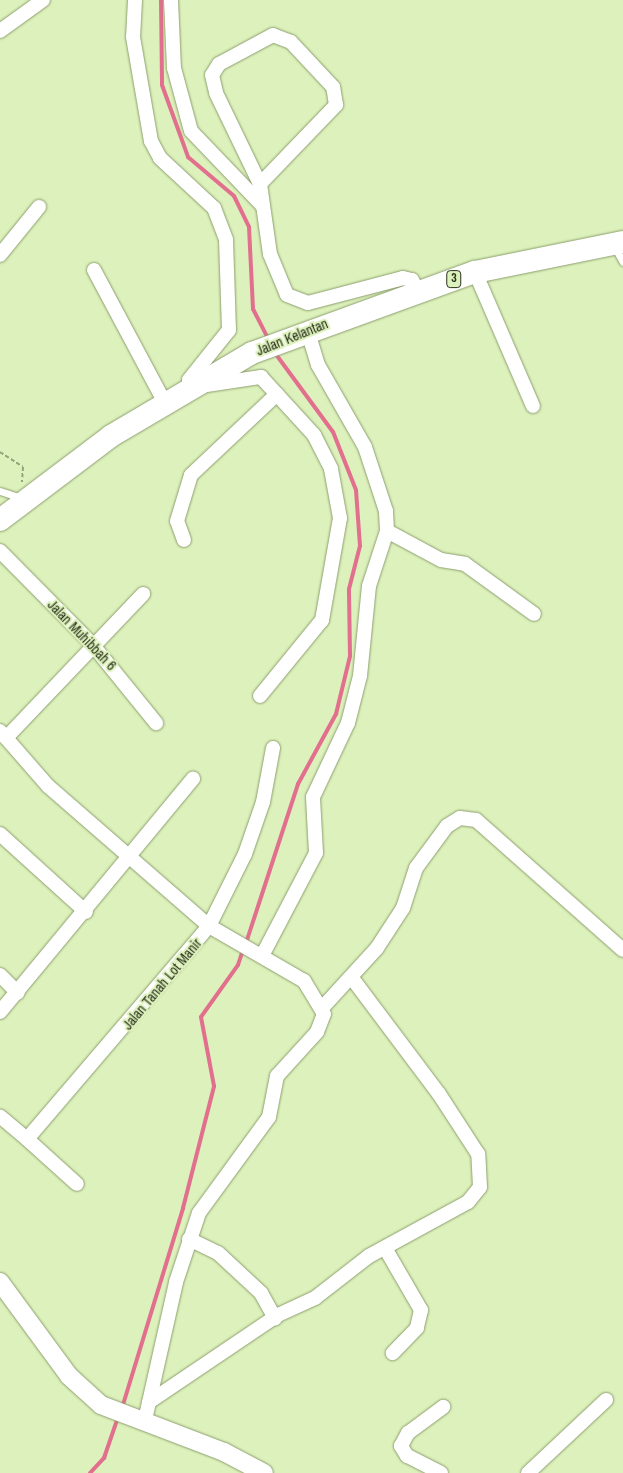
<!DOCTYPE html>
<style>
body{margin:0}
#map{position:relative;width:623px;height:1473px;overflow:hidden;background:#ddf1bc;font-family:"Archivo Narrow",sans-serif}
div>[style]{position:absolute}
[style*='--x']{left:calc(var(--x)*1px);top:calc(var(--y)*1px);width:calc(var(--w)*1px);rotate:calc(var(--a)*1deg)}
.stream>*{height:4px;margin:-2px;padding:0 2px;transform-origin:2px;border-radius:2px;background:#e16f8d}
.path>*{height:2px;margin-top:-1px;transform-origin:0;background:repeating-linear-gradient(90deg,#93a27b 0 4px,transparent 0 6.5px)}
.roads{filter:drop-shadow(0 0 1px #8c9f6e) drop-shadow(0 0 1px #8c9f6e)}
.service>*{height:7px;margin:-3.5px;padding:0 3.5px;transform-origin:3.5px;border-radius:3.5px;background:#fff}
.minor>*{height:14px;margin:-7px;padding:0 7px;transform-origin:7px;border-radius:7px;background:#fff}
.tertiary>*{height:18px;margin:-9px;padding:0 9px;transform-origin:9px;border-radius:9px;background:#fff}
.trunk>*{height:22px;margin:-11px;padding:0 11px;transform-origin:11px;border-radius:11px;background:#fff}
span{translate:-50% -50%;white-space:nowrap;text-align:center;line-height:1.15;-webkit-text-stroke:4px #ddf1bc;paint-order:stroke}
.shield-label span{padding:1px 4px;background:#ddf1bc;border:1px solid;border-radius:4px;-webkit-text-stroke-width:0}
.shield-label{font-size:12px;color:#2a321d;font-weight:700}
.street-label{font-size:14px;color:#2a321d}
</style>
<div id="map">
<div class="stream">
<div style="--x:161;--y:0;--w:85;--a:89.3"></div>
<div style="--x:162;--y:85;--w:77;--a:70.1"></div>
<div style="--x:188;--y:157;--w:60;--a:40.3"></div>
<div style="--x:234;--y:196;--w:34;--a:64"></div>
<div style="--x:249;--y:227;--w:82;--a:87.2"></div>
<div style="--x:253;--y:309;--w:35;--a:63"></div>
<div style="--x:246;--y:943;--w:167;--a:-71.9"></div>
<div style="--x:298;--y:784;--w:80;--a:-61.5"></div>
<div style="--x:336;--y:714;--w:60;--a:-76.4"></div>
<div style="--x:350;--y:656;--w:67;--a:-90.9"></div>
<div style="--x:349;--y:589;--w:44;--a:-75.7"></div>
<div style="--x:360;--y:546;--w:56;--a:-94.1"></div>
<div style="--x:356;--y:490;--w:62;--a:-111.6"></div>
<div style="--x:333;--y:432;--w:98;--a:-126.3"></div>
<div style="--x:122;--y:1408;--w:209;--a:-73"></div>
<div style="--x:183;--y:1208;--w:126;--a:-75.7"></div>
<div style="--x:214;--y:1086;--w:70;--a:-100.7"></div>
<div style="--x:201;--y:1017;--w:64;--a:-54.6"></div>
<div style="--x:238;--y:965;--w:16;--a:-72"></div>
<div style="--x:90;--y:1473;--w:21;--a:-47"></div>
<div style="--x:104;--y:1458;--w:43;--a:-71.1"></div>
</div>
<div class="path">
<div style="--x:0;--y:452;--w:27;--a:33"></div>
<div style="--x:23;--y:467;--w:15;--a:94"></div>
</div>
<div class="roads">
<div class="service">
<div style="--x:614;--y:246;--w:18;--a:61"></div>
<div style="--x:0;--y:491;--w:22;--a:18"></div>
</div>
<div class="minor">
<div style="--x:135;--y:0;--w:37;--a:93"></div>
<div style="--x:133;--y:37;--w:106;--a:80.2"></div>
<div style="--x:151;--y:141;--w:19;--a:62"></div>
<div style="--x:160;--y:158;--w:74;--a:42.8"></div>
<div style="--x:214;--y:208;--w:34;--a:69"></div>
<div style="--x:226;--y:240;--w:90;--a:88.1"></div>
<div style="--x:229;--y:330;--w:64;--a:128.7"></div>
<div style="--x:189;--y:380;--w:7;--a:74"></div>
<div style="--x:171;--y:0;--w:68;--a:87.5"></div>
<div style="--x:174;--y:68;--w:65;--a:74.9"></div>
<div style="--x:191;--y:131;--w:103;--a:46.2"></div>
<div style="--x:0;--y:31;--w:53;--a:-35.8"></div>
<div style="--x:260;--y:184;--w:110;--a:-46.1"></div>
<div style="--x:336;--y:105;--w:18;--a:-99"></div>
<div style="--x:333;--y:87;--w:62;--a:-133"></div>
<div style="--x:291;--y:42;--w:19;--a:-159"></div>
<div style="--x:273;--y:35;--w:61;--a:151.8"></div>
<div style="--x:219;--y:64;--w:13;--a:122"></div>
<div style="--x:212;--y:75;--w:18;--a:77"></div>
<div style="--x:216;--y:93;--w:101;--a:64.2"></div>
<div style="--x:260;--y:184;--w:71;--a:81.9"></div>
<div style="--x:270;--y:254;--w:44;--a:67.5"></div>
<div style="--x:287;--y:295;--w:22;--a:21"></div>
<div style="--x:308;--y:303;--w:98;--a:-14.7"></div>
<div style="--x:403;--y:278;--w:9;--a:13"></div>
<div style="--x:412;--y:280;--w:11;--a:63"></div>
<div style="--x:0;--y:255;--w:62;--a:-50.9"></div>
<div style="--x:94;--y:270;--w:151;--a:61.9"></div>
<div style="--x:475;--y:272;--w:146;--a:66.6"></div>
<div style="--x:200;--y:386;--w:62;--a:-8.4"></div>
<div style="--x:261;--y:377;--w:79;--a:47.6"></div>
<div style="--x:314;--y:435;--w:38;--a:63"></div>
<div style="--x:331;--y:469;--w:50;--a:79.6"></div>
<div style="--x:340;--y:518;--w:104;--a:100"></div>
<div style="--x:322;--y:620;--w:98;--a:129.2"></div>
<div style="--x:387;--y:531;--w:61;--a:28.2"></div>
<div style="--x:441;--y:560;--w:24;--a:9"></div>
<div style="--x:465;--y:564;--w:85;--a:35.9"></div>
<div style="--x:184;--y:540;--w:20;--a:-110"></div>
<div style="--x:177;--y:521;--w:48;--a:-73.1"></div>
<div style="--x:191;--y:475;--w:118;--a:-43.3"></div>
<div style="--x:0;--y:551;--w:131;--a:45.3"></div>
<div style="--x:92;--y:644;--w:102;--a:51"></div>
<div style="--x:0;--y:731;--w:73;--a:48.9"></div>
<div style="--x:48;--y:786;--w:213;--a:41"></div>
<div style="--x:209;--y:926;--w:280;--a:130.5"></div>
<div style="--x:27;--y:1139;--w:35;--a:-140"></div>
<div style="--x:6;--y:738;--w:199;--a:-46.4"></div>
<div style="--x:0;--y:834;--w:116;--a:42.2"></div>
<div style="--x:263;--y:954;--w:114;--a:-62.3"></div>
<div style="--x:316;--y:853;--w:56;--a:-93.1"></div>
<div style="--x:313;--y:797;--w:82;--a:-64.7"></div>
<div style="--x:348;--y:723;--w:49;--a:-75.7"></div>
<div style="--x:360;--y:676;--w:90;--a:-84.3"></div>
<div style="--x:369;--y:586;--w:58;--a:-71.9"></div>
<div style="--x:387;--y:531;--w:20;--a:-93"></div>
<div style="--x:386;--y:511;--w:67;--a:-108.2"></div>
<div style="--x:365;--y:447;--w:95;--a:-119.8"></div>
<div style="--x:318;--y:365;--w:37;--a:-107"></div>
<div style="--x:0;--y:975;--w:25;--a:45"></div>
<div style="--x:323;--y:1007;--w:80;--a:-47.5"></div>
<div style="--x:377;--y:948;--w:48;--a:-57"></div>
<div style="--x:403;--y:908;--w:42;--a:-72"></div>
<div style="--x:416;--y:868;--w:52;--a:-53.6"></div>
<div style="--x:447;--y:826;--w:15;--a:-32"></div>
<div style="--x:460;--y:818;--w:16;--a:7"></div>
<div style="--x:476;--y:820;--w:196;--a:41.5"></div>
<div style="--x:0;--y:1012;--w:303;--a:-50.4"></div>
<div style="--x:27;--y:1139;--w:67;--a:42"></div>
<div style="--x:189;--y:1239;--w:32;--a:26"></div>
<div style="--x:218;--y:1253;--w:59;--a:42.9"></div>
<div style="--x:261;--y:1293;--w:29;--a:61"></div>
<div style="--x:385;--y:1248;--w:72;--a:59.9"></div>
<div style="--x:421;--y:1310;--w:18;--a:103"></div>
<div style="--x:417;--y:1328;--w:35;--a:134"></div>
<div style="--x:149;--y:1402;--w:156;--a:-34"></div>
<div style="--x:278;--y:1315;--w:41;--a:-24.7"></div>
<div style="--x:315;--y:1298;--w:68;--a:-37.9"></div>
<div style="--x:369;--y:1256;--w:113;--a:-28.6"></div>
<div style="--x:468;--y:1202;--w:19;--a:-51"></div>
<div style="--x:480;--y:1187;--w:33;--a:-93"></div>
<div style="--x:478;--y:1154;--w:72;--a:-123"></div>
<div style="--x:439;--y:1094;--w:145;--a:-126.9"></div>
<div style="--x:145;--y:1420;--w:141;--a:-77.3"></div>
<div style="--x:176;--y:1282;--w:73;--a:-71.6"></div>
<div style="--x:199;--y:1213;--w:119;--a:-53.9"></div>
<div style="--x:269;--y:1117;--w:42;--a:-79"></div>
<div style="--x:277;--y:1076;--w:59;--a:-47.7"></div>
<div style="--x:317;--y:1032;--w:19;--a:-69"></div>
<div style="--x:324;--y:1014;--w:39;--a:-121"></div>
<div style="--x:304;--y:981;--w:110;--a:-149.9"></div>
<div style="--x:209;--y:926;--w:80;--a:-63.4"></div>
<div style="--x:245;--y:854;--w:55;--a:-70.9"></div>
<div style="--x:263;--y:802;--w:55;--a:-79.5"></div>
<div style="--x:441;--y:1473;--w:38;--a:-153"></div>
<div style="--x:407;--y:1456;--w:12;--a:-121"></div>
<div style="--x:401;--y:1446;--w:15;--a:-62"></div>
<div style="--x:408;--y:1433;--w:44;--a:-36.6"></div>
<div style="--x:528;--y:1473;--w:107;--a:-43.1"></div>
</div>
<div class="tertiary">
<div style="--x:0;--y:1282;--w:117;--a:53.7"></div>
<div style="--x:69;--y:1376;--w:43;--a:42.2"></div>
<div style="--x:101;--y:1405;--w:132;--a:20.9"></div>
<div style="--x:224;--y:1452;--w:45;--a:27.7"></div>
</div>
<div class="trunk">
<div style="--x:0;--y:520;--w:139;--a:-37.1"></div>
<div style="--x:111;--y:436;--w:164;--a:-30.5"></div>
<div style="--x:252;--y:353;--w:237;--a:-20"></div>
<div style="--x:475;--y:272;--w:151;--a:-11.5"></div>
</div>
</div>
<div class="shield-label">
<span style="left:454px;top:279px">3</span>
</div>
<div class="street-label">
<span style="left:292px;top:337px;rotate:-22deg">Jalan Kelantan</span>
<span style="left:82px;top:635px;rotate:46deg">Jalan Muhibbah 6</span>
<span style="left:162px;top:984px;rotate:-50deg">Jalan Tanah Lot Manir</span>
</div>
</div>
